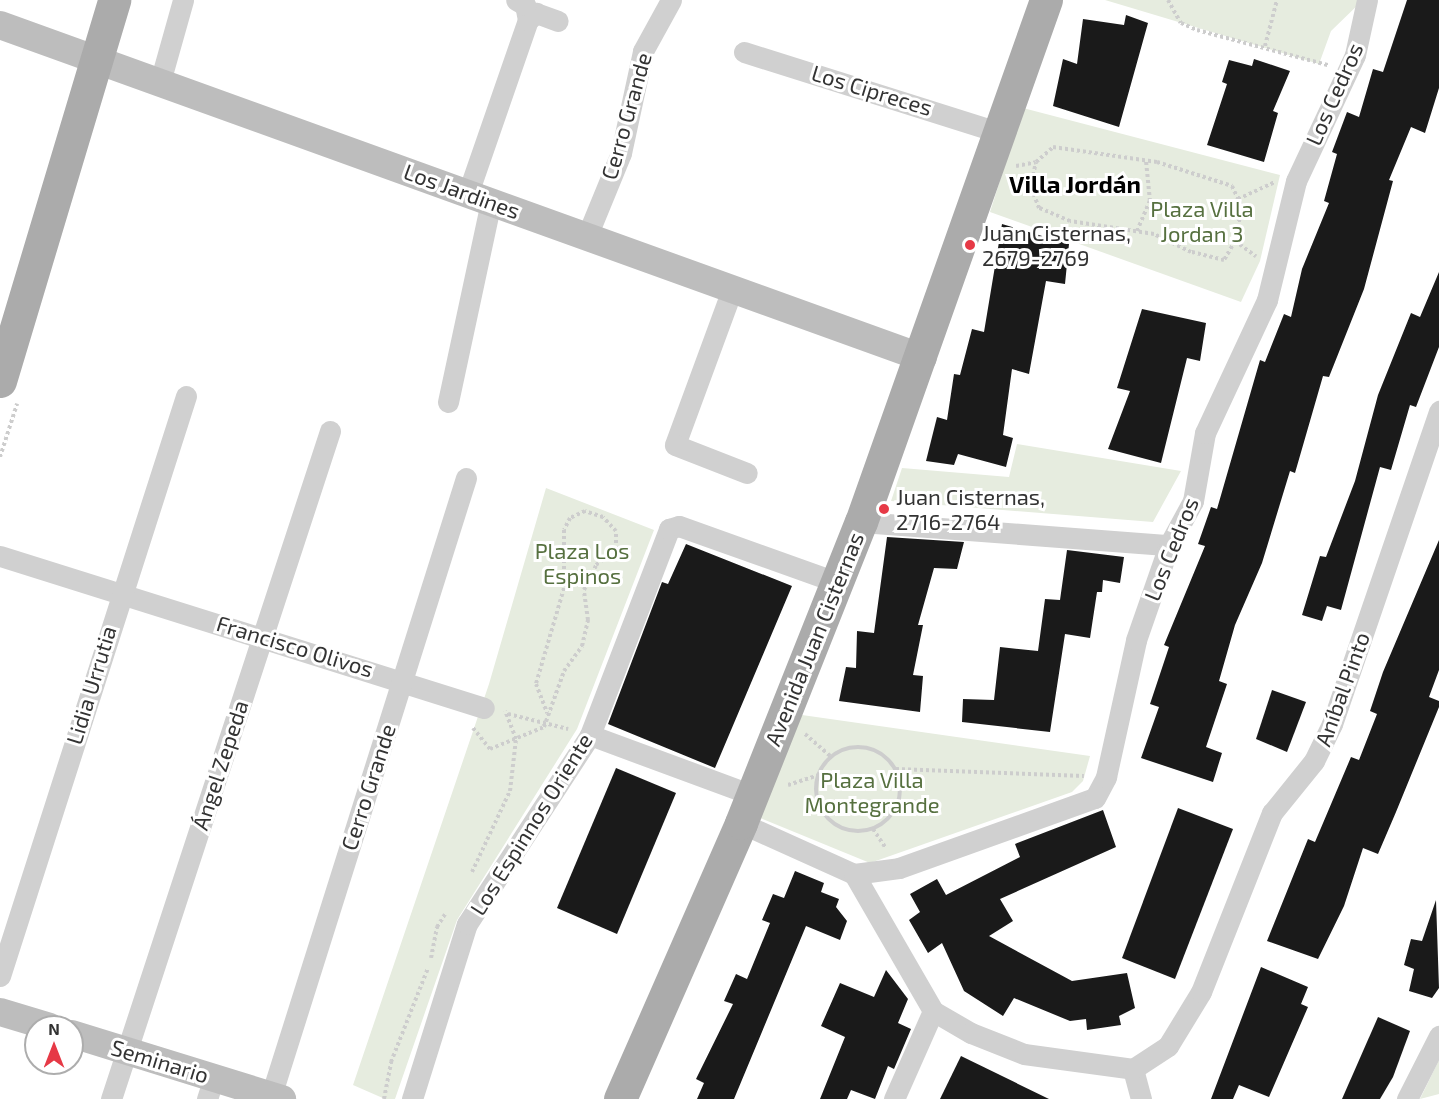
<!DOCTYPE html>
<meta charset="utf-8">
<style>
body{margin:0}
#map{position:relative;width:1439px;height:1099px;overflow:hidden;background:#fff;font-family:"Exo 2",sans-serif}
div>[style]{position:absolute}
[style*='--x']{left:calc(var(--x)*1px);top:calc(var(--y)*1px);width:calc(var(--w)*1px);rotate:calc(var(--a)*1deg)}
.green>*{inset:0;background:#e6ecdf}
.building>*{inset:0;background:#1a1a1a}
.path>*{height:4px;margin-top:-2px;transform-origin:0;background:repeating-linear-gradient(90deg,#cdcdcd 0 3px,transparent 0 6px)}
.path>.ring{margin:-2px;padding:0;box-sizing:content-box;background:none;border:4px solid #cdcdcd;border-radius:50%}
.street>*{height:21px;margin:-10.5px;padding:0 10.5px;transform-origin:10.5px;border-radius:10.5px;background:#d0d0d0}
.secondary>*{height:28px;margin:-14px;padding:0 14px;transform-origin:14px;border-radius:14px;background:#bdbdbd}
.primary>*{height:33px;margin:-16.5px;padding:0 16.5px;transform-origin:16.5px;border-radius:16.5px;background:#ababab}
.dots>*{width:16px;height:16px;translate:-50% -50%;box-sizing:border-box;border:3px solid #fff;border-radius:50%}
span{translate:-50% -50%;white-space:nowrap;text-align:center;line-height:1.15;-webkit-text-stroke:6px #fff;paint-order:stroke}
.street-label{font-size:22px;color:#333}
.park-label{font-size:22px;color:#56703f}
.poi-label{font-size:22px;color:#333}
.left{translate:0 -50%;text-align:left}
.neighbourhood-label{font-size:24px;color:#000;font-weight:700}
.north{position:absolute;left:24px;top:1015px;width:60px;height:60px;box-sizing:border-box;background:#fff;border:2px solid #adadad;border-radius:50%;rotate:0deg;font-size:16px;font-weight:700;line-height:24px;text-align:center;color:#333}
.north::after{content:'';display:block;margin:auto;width:21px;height:27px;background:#e63946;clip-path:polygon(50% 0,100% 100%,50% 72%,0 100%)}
</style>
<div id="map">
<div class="green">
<div style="clip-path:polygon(1105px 0,1363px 0,1331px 31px,1319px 64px)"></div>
<div style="clip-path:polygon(1023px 108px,1280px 175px,1260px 261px,1241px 302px,990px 212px)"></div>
<div style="clip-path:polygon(1017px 444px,1181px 471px,1153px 522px,891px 501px,902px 468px,1009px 477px)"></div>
<div style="clip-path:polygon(546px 488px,654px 530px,577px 729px,457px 920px,395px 1099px,385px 1099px,353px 1085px,489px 684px)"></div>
<div style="clip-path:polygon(795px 714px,1090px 756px,1083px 781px,1072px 792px,870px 863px,758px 817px)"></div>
<div style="clip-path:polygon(1439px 1060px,1439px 1094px,1420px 1099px)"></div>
</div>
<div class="building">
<div style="clip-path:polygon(1407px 0,1439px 0,1439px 88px,1425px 133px,1411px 127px,1389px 180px,1393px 181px,1364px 289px,1329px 377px,1323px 376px,1295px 473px,1290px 471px,1262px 563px,1235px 625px,1219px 681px,1227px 684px,1206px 747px,1222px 753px,1213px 782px,1141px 758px,1159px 707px,1150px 704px,1169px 647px,1164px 645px,1205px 546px,1198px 544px,1211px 507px,1217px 509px,1260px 360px,1265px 362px,1284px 314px,1291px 317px,1302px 269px,1329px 203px,1324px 201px,1337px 154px,1332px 152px,1347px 112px,1359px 117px,1373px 69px,1383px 72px)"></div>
<div style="clip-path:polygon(1126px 15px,1148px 23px,1119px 127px,1053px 106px,1063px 59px,1077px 64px,1083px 19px,1124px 25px)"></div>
<div style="clip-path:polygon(1254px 59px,1290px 71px,1273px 111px,1278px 113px,1264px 162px,1207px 145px,1227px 84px,1222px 82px,1229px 60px,1252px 66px)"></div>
<div style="clip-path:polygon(1002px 224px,1069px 244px,1065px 284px,1046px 281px,1029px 374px,1012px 369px,1003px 435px,1013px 438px,1006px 467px,958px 454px,954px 465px,926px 461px,937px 417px,947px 420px,954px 374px,960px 375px,972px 329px,984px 332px)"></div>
<div style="clip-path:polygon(1439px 272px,1439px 347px,1416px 407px,1410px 405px,1391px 470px,1380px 467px,1341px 610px,1327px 606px,1322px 621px,1302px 615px,1320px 556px,1326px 557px,1355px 481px,1378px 395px,1411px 313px,1420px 317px)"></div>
<div style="clip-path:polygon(1142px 309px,1206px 323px,1200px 361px,1187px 358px,1161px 463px,1108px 449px,1130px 391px,1117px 388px)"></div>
<div style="clip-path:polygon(887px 537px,964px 542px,957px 569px,934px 568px,918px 625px,923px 625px,913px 675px,923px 676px,920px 712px,839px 701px,846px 667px,856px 668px,857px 631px,874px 633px)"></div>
<div style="clip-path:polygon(1439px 540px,1439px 670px,1429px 697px,1439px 701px,1439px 707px,1396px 812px,1378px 854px,1363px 848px,1344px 906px,1318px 959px,1267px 941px,1308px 839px,1315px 842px,1351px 757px,1359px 760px,1377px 714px,1370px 711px,1383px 672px)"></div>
<div style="clip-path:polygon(686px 544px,792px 586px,715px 768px,608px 724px,662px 582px,668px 584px)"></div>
<div style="clip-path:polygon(1067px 550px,1124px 557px,1120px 583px,1103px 580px,1102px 592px,1097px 592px,1090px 638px,1065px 634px,1050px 732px,962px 722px,963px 699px,994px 700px,1000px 647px,1038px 651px,1045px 599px,1060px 600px)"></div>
<div style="clip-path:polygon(1272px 690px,1306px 702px,1287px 752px,1256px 739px)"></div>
<div style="clip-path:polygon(616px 768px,676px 793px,617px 934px,557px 908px)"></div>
<div style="clip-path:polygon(1178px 808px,1233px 829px,1175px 979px,1122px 958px)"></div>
<div style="clip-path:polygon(1103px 810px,1116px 847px,1000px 899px,1013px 921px,989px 936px,1072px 981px,1127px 973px,1135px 1008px,1119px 1016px,1121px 1025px,1087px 1030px,1086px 1019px,1070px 1021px,1014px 998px,1003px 1016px,964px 991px,942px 943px,928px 953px,909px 920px,920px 912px,910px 894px,937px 879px,946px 895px,1020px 857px,1015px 844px)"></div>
<div style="clip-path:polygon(795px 871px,824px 883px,821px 892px,839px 899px,836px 907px,847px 921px,840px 940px,806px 926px,734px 1099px,697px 1099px,704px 1083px,696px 1079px,733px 1004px,724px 1001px,736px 974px,747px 979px,770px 923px,762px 920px,773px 894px,784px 898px)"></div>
<div style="clip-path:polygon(1436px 900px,1439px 988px,1432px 998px,1409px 991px,1414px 969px,1404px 965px,1411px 939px,1422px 941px)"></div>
<div style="clip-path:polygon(1261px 967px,1308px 987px,1301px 1004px,1308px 1007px,1269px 1097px,1239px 1085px,1233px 1099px,1211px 1099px)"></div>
<div style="clip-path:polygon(886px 970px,908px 999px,898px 1023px,911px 1029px,894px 1069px,888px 1066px,875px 1099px,851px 1090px,847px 1099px,820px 1099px,845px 1037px,821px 1026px,840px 983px,874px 997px)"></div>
<div style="clip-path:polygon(1378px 1017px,1410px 1031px,1393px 1077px,1380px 1099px,1342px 1099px)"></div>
<div style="clip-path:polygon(961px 1056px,1049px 1099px,940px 1099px)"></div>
</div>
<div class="path">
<div style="--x:1168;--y:0;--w:26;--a:61"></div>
<div style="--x:1181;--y:23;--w:17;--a:24"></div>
<div style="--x:1197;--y:30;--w:136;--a:15"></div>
<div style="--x:1265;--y:46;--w:48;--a:-75.4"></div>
<div style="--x:1053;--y:147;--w:105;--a:8.2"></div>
<div style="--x:1157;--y:162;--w:79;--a:17.7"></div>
<div style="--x:1232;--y:186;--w:23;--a:65"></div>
<div style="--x:1242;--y:207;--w:35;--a:102"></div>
<div style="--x:1235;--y:241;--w:22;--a:120"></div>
<div style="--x:1224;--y:260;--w:34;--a:-166"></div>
<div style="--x:1191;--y:252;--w:41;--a:-154.1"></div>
<div style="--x:1154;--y:234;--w:85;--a:-171.2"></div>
<div style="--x:1070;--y:221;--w:34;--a:-157"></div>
<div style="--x:1039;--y:208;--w:22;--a:-111"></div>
<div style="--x:1031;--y:187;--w:25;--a:-79"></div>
<div style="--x:1036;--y:162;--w:23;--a:-41"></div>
<div style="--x:1016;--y:166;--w:20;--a:-11"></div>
<div style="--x:1238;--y:199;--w:41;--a:-24.7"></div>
<div style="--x:1137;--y:231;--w:33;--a:-67"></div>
<div style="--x:1150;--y:201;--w:40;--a:-95.7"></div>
<div style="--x:1235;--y:241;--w:26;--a:36"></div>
<div style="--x:0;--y:457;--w:56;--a:-72.2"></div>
<div style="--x:508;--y:714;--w:62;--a:14"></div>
<div style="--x:473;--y:728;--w:27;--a:51"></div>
<div style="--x:490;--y:749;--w:58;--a:-22.2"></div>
<div style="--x:544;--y:727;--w:59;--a:-70.3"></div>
<div style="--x:564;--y:671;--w:31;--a:-54"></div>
<div style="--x:582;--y:646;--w:27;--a:-77"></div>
<div style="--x:588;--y:620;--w:30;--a:-98"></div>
<div style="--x:584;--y:590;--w:28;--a:-64"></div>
<div style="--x:596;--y:565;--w:26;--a:-39"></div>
<div style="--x:616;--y:549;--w:18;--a:-90"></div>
<div style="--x:616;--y:531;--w:19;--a:-133"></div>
<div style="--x:603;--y:517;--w:19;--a:-162"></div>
<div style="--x:585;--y:511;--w:17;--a:155"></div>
<div style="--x:570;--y:518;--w:13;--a:117"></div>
<div style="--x:564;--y:530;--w:58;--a:90"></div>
<div style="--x:564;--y:588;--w:100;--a:106.3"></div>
<div style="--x:536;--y:684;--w:31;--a:69"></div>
<div style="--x:805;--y:734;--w:35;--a:41"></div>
<div class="ring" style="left:816px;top:747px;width:80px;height:80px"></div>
<div style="--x:896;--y:769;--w:188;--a:2.1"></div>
<div style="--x:788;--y:785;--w:32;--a:-18"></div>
<div style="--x:873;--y:829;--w:23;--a:56"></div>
<div style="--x:472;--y:872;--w:89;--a:-64.9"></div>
<div style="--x:510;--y:791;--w:52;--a:-83.4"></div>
<div style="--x:516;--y:739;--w:30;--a:-111"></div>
<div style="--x:431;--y:958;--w:32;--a:-79"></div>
<div style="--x:437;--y:927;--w:15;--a:-58"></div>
<div style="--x:384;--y:1099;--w:38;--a:-79"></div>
<div style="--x:391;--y:1062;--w:101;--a:-68.5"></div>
</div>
<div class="street">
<div style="--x:528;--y:20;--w:11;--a:-41"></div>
<div style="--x:536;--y:13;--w:23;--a:20"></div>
<div style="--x:744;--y:52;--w:266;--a:17.5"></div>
<div style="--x:160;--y:82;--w:85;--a:-74.3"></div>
<div style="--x:468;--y:193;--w:183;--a:-70.9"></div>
<div style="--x:528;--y:20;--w:15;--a:-101"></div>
<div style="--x:525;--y:5;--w:10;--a:-151"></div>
<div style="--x:587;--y:236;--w:90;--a:-67.7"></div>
<div style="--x:621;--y:153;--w:104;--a:-77.8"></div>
<div style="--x:643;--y:51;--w:58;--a:-61.2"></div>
<div style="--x:733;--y:287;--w:168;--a:110.2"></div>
<div style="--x:675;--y:445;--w:77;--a:21.3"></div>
<div style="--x:448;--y:402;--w:206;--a:-77.9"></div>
<div style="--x:861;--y:522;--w:309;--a:4.3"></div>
<div style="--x:0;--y:556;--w:507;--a:17.43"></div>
<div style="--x:590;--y:735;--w:173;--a:20.3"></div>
<div style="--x:741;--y:823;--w:124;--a:24.3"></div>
<div style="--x:854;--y:874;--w:158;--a:60"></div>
<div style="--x:933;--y:1011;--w:44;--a:30.1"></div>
<div style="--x:971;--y:1033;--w:57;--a:21.6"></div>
<div style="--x:1024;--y:1054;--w:110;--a:7.8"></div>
<div style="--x:854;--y:874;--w:45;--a:-7.6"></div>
<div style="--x:899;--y:868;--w:208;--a:-19.7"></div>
<div style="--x:1095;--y:798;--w:24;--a:-62"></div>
<div style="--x:1106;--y:777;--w:140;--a:-77.6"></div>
<div style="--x:1136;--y:640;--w:101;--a:-70.8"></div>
<div style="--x:1169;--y:545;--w:50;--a:-61.4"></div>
<div style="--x:1193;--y:501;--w:69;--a:-80"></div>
<div style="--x:1205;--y:433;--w:147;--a:-65"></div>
<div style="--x:1267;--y:300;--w:122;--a:-76.3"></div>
<div style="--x:1296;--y:181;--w:139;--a:-64.9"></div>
<div style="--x:1355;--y:55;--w:56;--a:-77.7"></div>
<div style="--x:0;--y:976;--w:609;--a:-72.22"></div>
<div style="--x:271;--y:1096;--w:648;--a:-72.49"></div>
<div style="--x:111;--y:1099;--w:703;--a:-71.85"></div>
<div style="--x:207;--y:1099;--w:22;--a:-72"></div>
<div style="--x:412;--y:1099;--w:183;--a:-72.6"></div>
<div style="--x:467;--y:924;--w:225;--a:-56.9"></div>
<div style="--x:590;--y:735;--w:221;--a:-69"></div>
<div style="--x:669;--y:529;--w:10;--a:-17"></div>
<div style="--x:679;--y:526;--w:167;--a:19.6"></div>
<div style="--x:894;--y:1099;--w:96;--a:-66.1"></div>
<div style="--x:1141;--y:1099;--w:31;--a:-105"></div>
<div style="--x:1133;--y:1069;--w:42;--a:-33.3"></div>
<div style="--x:1168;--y:1046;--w:63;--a:-58.6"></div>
<div style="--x:1201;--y:992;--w:193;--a:-68.4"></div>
<div style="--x:1272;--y:813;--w:67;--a:-51.1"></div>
<div style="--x:1314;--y:761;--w:41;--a:-64.1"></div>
<div style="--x:1332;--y:724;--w:331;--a:-71.1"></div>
<div style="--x:1407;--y:1099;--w:71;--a:-63.1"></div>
</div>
<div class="secondary">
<div style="--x:0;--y:25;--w:981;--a:19.84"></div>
<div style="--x:0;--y:1012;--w:52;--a:16.7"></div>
<div style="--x:72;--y:1034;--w:220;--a:17.2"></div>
</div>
<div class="primary">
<div style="--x:0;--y:381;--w:398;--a:-73.3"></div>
<div style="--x:620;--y:1099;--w:301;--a:-66.3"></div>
<div style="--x:741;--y:823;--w:324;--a:-68.3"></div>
<div style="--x:861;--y:522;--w:554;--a:-70.49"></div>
</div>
<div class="dots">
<div style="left:970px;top:245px;background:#e63946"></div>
<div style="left:884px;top:509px;background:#e63946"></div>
</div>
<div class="street-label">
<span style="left:872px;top:90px;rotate:17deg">Los Cipreces</span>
<span style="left:1334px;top:94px;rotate:-66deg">Los Cedros</span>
<span style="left:626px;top:116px;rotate:-74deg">Cerro Grande</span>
<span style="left:462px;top:191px;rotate:20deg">Los Jardines</span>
<span style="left:1171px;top:549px;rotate:-68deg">Los Cedros</span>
<span style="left:814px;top:639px;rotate:-68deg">Avenida Juan Cisternas</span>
<span style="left:295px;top:646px;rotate:17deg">Francisco Olivos</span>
<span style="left:91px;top:685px;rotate:-73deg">Lidia Urrutia</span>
<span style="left:1342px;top:689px;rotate:-70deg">Aníbal Pinto</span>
<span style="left:220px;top:765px;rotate:-72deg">Ángel Zepeda</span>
<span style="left:368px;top:787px;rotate:-72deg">Cerro Grande</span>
<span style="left:531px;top:824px;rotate:-58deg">Los Espinnos Oriente</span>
<span style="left:160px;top:1061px;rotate:17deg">Seminario</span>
</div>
<div class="park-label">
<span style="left:1202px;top:221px">Plaza Villa<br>Jordan 3</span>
<span style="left:582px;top:563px">Plaza Los<br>Espinos</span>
<span style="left:872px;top:792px">Plaza Villa<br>Montegrande</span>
</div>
<div class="poi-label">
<span class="left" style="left:982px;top:245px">Juan Cisternas,<br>2679-2769</span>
<span class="left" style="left:896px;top:509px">Juan Cisternas,<br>2716-2764</span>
</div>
<div class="neighbourhood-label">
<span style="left:1075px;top:184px">Villa Jordán</span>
</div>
<div class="north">N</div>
</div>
